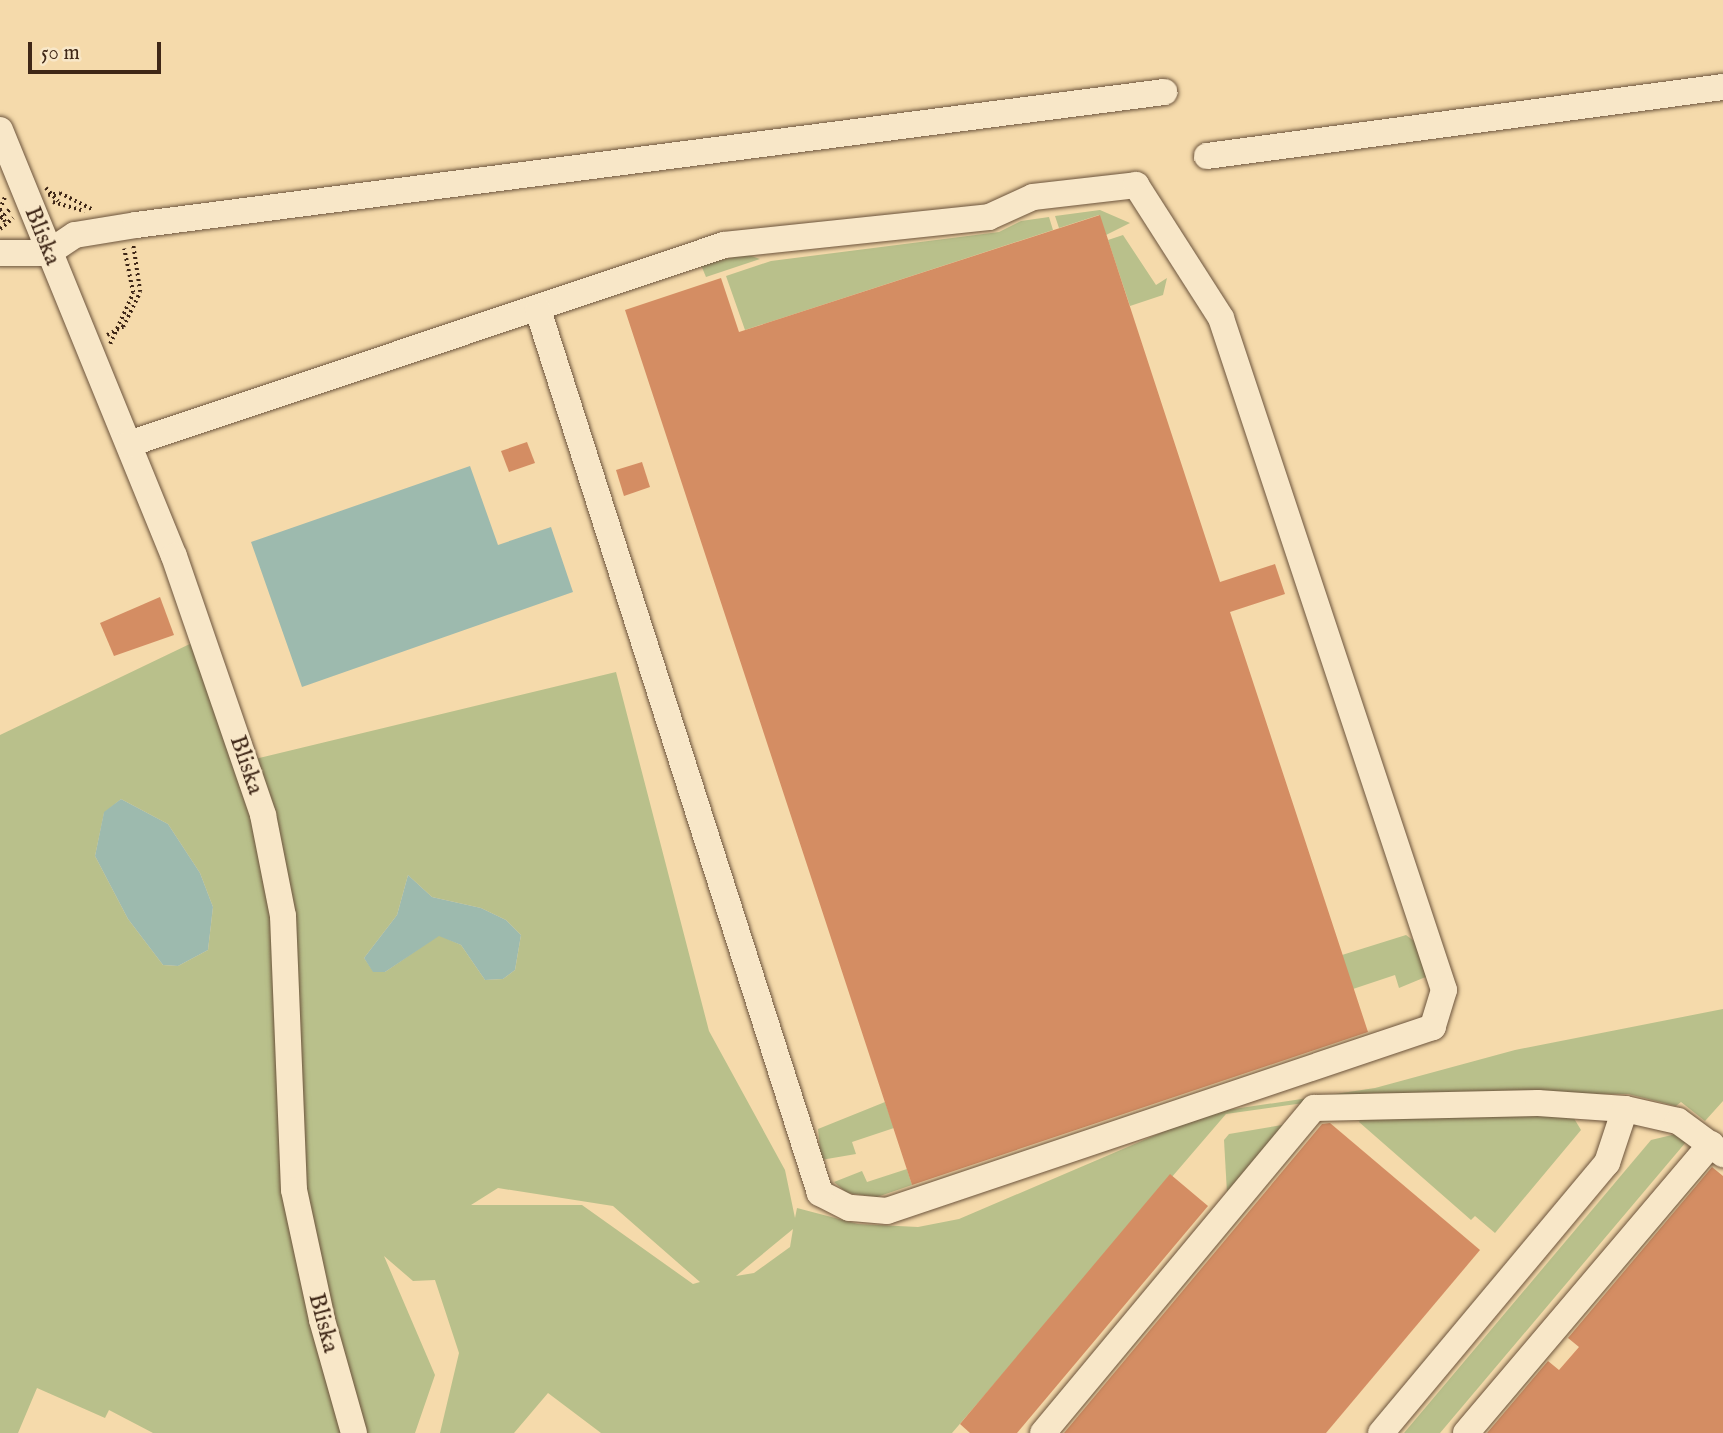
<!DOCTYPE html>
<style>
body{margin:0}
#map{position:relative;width:1723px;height:1433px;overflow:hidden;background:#f5daab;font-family:"IM FELL English",serif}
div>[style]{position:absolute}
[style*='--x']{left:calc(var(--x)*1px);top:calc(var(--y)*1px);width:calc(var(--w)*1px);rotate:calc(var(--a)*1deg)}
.green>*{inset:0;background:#b9c08b}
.water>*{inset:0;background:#9dbaae}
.building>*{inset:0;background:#d48d63}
.path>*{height:3.5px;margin-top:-1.75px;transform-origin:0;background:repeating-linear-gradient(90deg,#3f2717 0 2px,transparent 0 5.5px)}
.roads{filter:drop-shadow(0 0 2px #6c543c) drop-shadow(0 0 2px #6c543c)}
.minor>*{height:26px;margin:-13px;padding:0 13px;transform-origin:13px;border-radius:13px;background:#f8e7c8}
span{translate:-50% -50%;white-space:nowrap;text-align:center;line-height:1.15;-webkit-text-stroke:5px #f8e7c8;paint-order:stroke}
.street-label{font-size:24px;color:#3f2717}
.scale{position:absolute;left:28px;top:42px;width:133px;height:32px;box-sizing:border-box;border:4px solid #3f2717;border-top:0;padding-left:9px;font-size:21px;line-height:24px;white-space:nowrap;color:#3f2717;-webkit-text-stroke:5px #f8e7c8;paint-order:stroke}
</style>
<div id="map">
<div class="green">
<div style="clip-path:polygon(1100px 210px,1130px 223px,1106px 235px,1099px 215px,1059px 228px,1055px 216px)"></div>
<div style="clip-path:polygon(1049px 217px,1053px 230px,745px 330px,726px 276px,771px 261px,999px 232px,1021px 221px)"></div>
<div style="clip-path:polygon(1123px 235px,1156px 285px,1167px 278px,1163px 295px,1130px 306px,1108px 240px)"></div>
<div style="clip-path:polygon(746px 254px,760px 259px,706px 277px,701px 265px)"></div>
<div style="clip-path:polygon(evenodd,196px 641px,269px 875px,284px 1060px,283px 1193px,303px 1197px,292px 898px,271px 800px,255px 759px,616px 672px,709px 1031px,785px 1170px,795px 1218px,797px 1208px,858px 1224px,918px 1227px,959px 1219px,1207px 1113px,1375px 1088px,1515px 1050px,1723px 1009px,1723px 1101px,1705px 1121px,1681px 1102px,1676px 1106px,1628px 1094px,1375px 1093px,1226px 1114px,952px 1433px,601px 1433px,548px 1393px,514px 1433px,440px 1433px,459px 1353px,435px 1280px,413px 1281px,384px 1256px,435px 1375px,415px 1433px,153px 1433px,109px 1410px,105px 1418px,37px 1388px,18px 1433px,0 1433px,0 735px,196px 641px,121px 799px,168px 824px,200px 873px,213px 907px,208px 950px,178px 966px,163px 965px,128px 919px,95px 856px,104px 813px,121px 799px,196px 641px,408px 875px,432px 897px,481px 908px,506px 920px,521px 935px,515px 970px,503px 979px,485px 980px,461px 945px,439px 935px,385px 972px,373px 971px,364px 958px,397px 915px,408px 875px,196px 641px,498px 1188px,613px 1206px,700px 1282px,693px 1284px,582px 1205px,471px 1205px,498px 1188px,196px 641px,793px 1229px,790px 1247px,754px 1273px,736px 1276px,793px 1229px)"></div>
<div style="clip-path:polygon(1406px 935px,1418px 944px,1428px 976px,1399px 988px,1395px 975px,1353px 989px,1342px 955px)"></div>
<div style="clip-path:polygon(885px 1102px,894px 1128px,852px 1142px,856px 1154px,821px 1160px,818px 1129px)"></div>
<div style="clip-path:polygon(1572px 1115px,1581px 1130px,1495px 1233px,1475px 1216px,1471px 1220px,1359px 1122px,1361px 1118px)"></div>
<div style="clip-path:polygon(1282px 1125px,1285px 1128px,1227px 1193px,1224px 1140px,1229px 1134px)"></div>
<div style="clip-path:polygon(1676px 1134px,1686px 1142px,1440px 1433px,1404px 1433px,1651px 1140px)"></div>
<div style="clip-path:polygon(907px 1169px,912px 1185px,877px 1197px,847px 1193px,834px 1182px,862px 1171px,867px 1182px)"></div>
</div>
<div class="water">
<div style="clip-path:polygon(470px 466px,498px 545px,551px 527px,573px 592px,302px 687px,251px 542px)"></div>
<div style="clip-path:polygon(121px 799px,168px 824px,200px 873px,213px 907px,208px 950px,178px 966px,163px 965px,128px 919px,95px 856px,104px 812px)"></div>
<div style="clip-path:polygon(408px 875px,432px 897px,481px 908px,506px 920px,521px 935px,515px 970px,503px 979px,485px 980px,461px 945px,439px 936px,385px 972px,373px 972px,364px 958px,397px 915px)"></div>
</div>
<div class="building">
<div style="clip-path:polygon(1100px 215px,1220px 582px,1275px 564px,1285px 594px,1230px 612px,1368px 1032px,912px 1185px,625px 310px,721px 278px,739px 332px)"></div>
<div style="clip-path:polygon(527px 442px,535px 463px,509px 472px,501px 451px)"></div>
<div style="clip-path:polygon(642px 462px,650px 487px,624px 496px,616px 470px)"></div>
<div style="clip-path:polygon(160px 597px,174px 635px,114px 656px,100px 623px)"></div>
<div style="clip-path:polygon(1330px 1123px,1480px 1250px,1326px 1433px,1064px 1433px,1322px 1124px)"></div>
<div style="clip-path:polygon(1712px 1167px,1723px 1176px,1723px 1433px,1487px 1433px,1548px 1361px,1559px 1370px,1579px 1347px,1568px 1338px)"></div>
<div style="clip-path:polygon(1170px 1174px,1208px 1206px,1017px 1433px,970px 1433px,960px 1424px)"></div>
</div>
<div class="path">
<div style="--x:46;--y:188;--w:18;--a:47"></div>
<div style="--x:48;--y:195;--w:12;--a:-9"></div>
<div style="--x:60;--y:193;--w:36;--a:27"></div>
<div style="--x:5;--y:198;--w:13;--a:113"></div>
<div style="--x:0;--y:210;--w:13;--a:67"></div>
<div style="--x:53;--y:202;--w:33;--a:16"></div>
<div style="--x:0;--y:219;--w:13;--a:-45"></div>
<div style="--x:0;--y:229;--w:17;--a:-40"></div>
<div style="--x:107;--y:335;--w:18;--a:-27"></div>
<div style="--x:123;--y:327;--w:39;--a:-64"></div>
<div style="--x:140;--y:292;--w:48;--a:-98.5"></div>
<div style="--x:110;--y:344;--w:56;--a:-65.7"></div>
<div style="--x:133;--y:293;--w:45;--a:-101.6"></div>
</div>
<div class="roads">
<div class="minor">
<div style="--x:0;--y:130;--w:460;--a:67.8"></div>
<div style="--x:174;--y:556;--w:274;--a:71"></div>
<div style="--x:263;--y:815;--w:103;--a:78.8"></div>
<div style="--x:283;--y:916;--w:274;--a:87.7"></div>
<div style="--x:294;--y:1190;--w:133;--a:77.8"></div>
<div style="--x:322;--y:1320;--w:117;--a:74.2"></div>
<div style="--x:1207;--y:156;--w:521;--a:-7.62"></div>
<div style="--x:0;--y:253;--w:48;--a:0"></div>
<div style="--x:48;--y:253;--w:32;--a:-34"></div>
<div style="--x:75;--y:235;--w:62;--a:-9.3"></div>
<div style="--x:136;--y:225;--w:1037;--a:-7.37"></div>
<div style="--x:129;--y:444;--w:627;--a:-18.49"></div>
<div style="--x:724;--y:245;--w:266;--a:-6"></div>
<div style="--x:989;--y:217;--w:48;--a:-24.4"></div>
<div style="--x:1033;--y:197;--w:104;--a:-6.6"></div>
<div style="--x:1136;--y:185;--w:158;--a:57.4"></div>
<div style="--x:1221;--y:318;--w:708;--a:71.64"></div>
<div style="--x:1444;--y:990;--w:39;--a:107"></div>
<div style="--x:1433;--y:1027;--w:576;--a:161.38"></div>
<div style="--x:887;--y:1211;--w:38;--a:-175"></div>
<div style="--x:849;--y:1208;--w:33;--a:-153"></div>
<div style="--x:820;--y:1193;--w:927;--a:-107.71"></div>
<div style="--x:1043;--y:1433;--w:423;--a:-50.2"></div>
<div style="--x:1314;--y:1108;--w:224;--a:-1.3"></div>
<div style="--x:1538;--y:1103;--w:87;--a:3.9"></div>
<div style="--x:1625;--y:1109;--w:54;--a:12.8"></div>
<div style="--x:1678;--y:1121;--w:56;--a:36.3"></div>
<div style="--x:1381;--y:1433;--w:352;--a:-50.1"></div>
<div style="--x:1607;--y:1163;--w:57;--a:-71.6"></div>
<div style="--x:1466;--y:1433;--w:379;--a:-49.7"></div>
</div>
</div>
<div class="street-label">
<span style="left:42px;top:236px;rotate:68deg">Bliska</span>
<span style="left:246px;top:765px;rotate:71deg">Bliska</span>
<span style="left:323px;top:1323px;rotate:75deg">Bliska</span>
</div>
<div class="scale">50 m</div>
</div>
